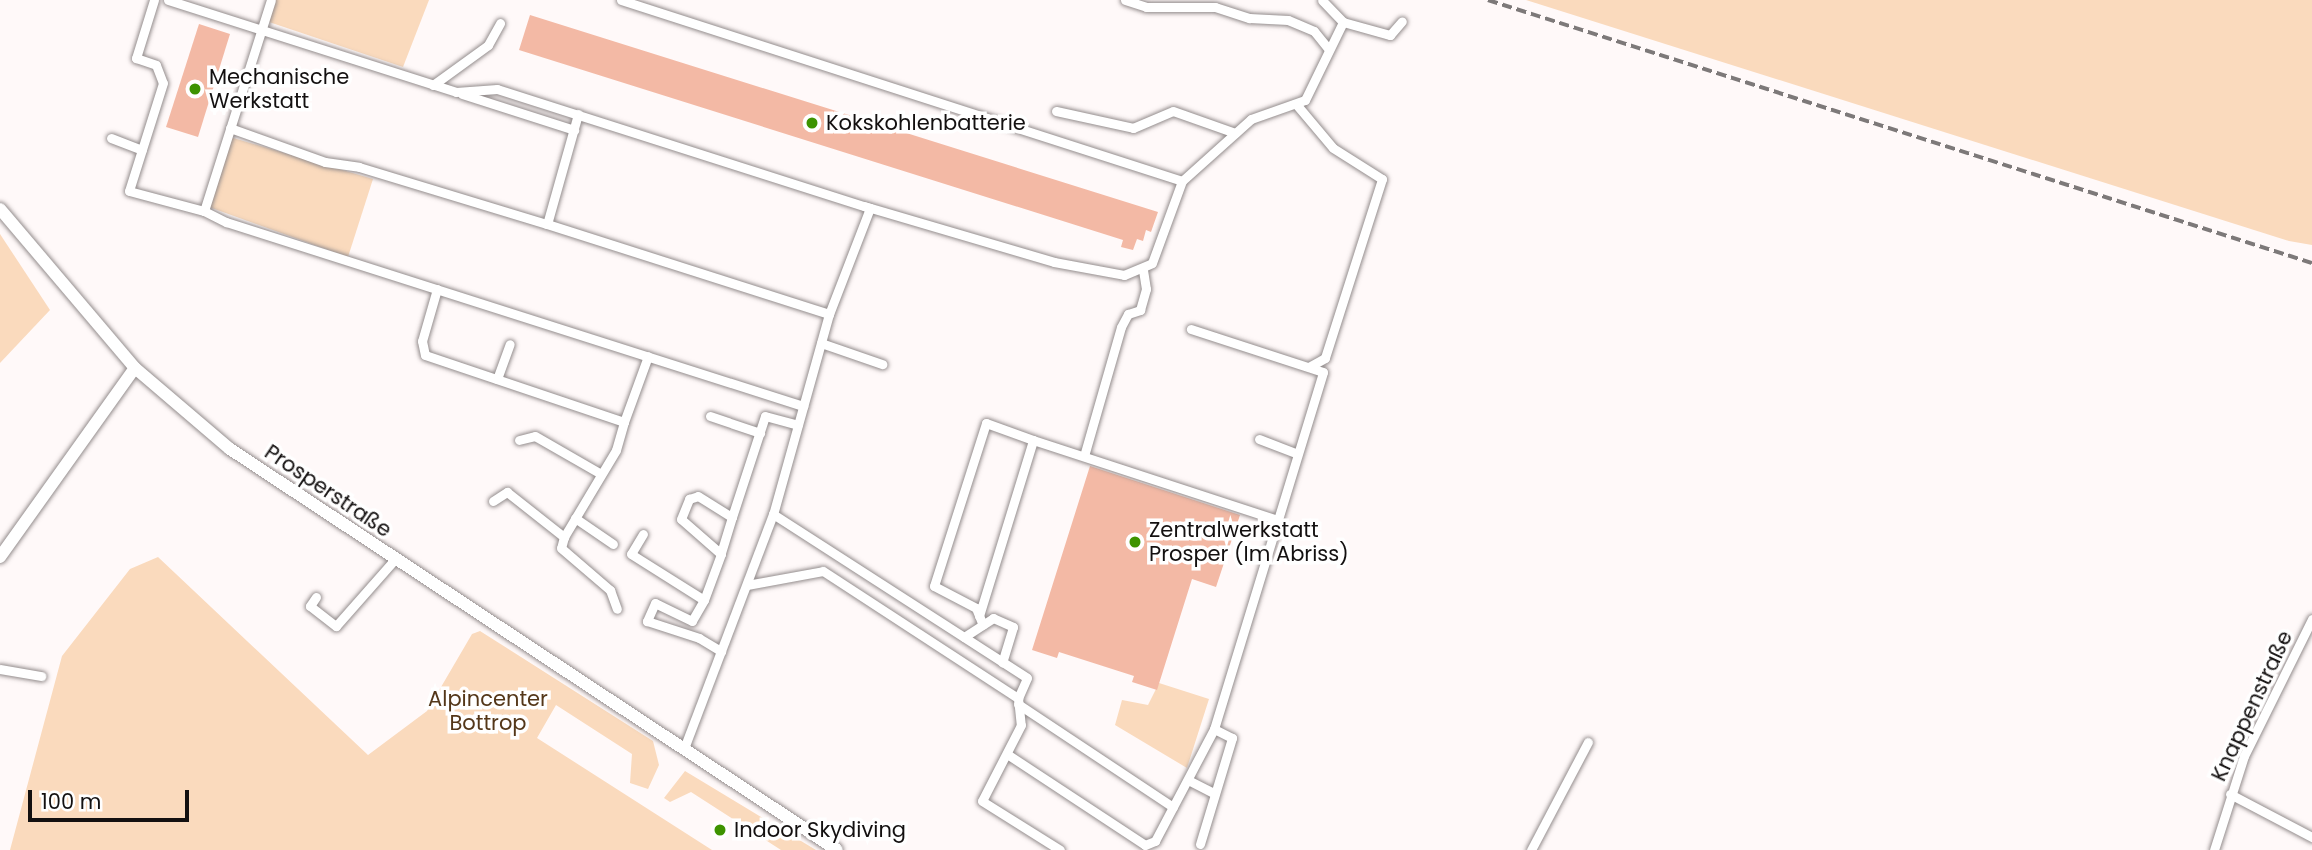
<!DOCTYPE html>
<meta charset="utf-8">
<style>
body{margin:0}
#map{position:relative;width:2312px;height:850px;overflow:hidden;background:#fff9f9;font-family:Poppins,sans-serif}
div>[style]{position:absolute}
[style*='--x']{left:calc(var(--x)*1px);top:calc(var(--y)*1px);width:calc(var(--w)*1px);rotate:calc(var(--a)*1deg)}
.green>*{inset:0;background:#fadabd}
.building>*{inset:0;background:#f3b9a5}
.roads{filter:drop-shadow(0 0 2px #948d8d) drop-shadow(0 0 2px #948d8d)}
.street>*{height:9px;margin:-4.5px;padding:0 4.5px;transform-origin:4.5px;border-radius:4.5px;background:#fff}
.secondary>*{height:12px;margin:-6px;padding:0 6px;transform-origin:6px;border-radius:6px;background:#fff}
.rail>*{height:3.5px;margin-top:-1.75px;transform-origin:0;background:repeating-linear-gradient(90deg,#7d7979 0 10px,transparent 0 15px)}
.dots>*{width:19px;height:19px;translate:-50% -50%;box-sizing:border-box;border:4px solid #fff;border-radius:50%}
span{translate:-50% -50%;white-space:nowrap;text-align:center;line-height:1.15;-webkit-text-stroke:7px #fff;paint-order:stroke}
.poi-label{font-size:21px;color:#131010}
.left{translate:0 -50%;text-align:left}
.street-label{font-size:21px;color:#131010}
.park-label{font-size:21px;color:#543719}
.scale{position:absolute;left:28px;top:790px;width:161px;height:32px;box-sizing:border-box;border:4px solid #131010;border-top:0;padding-left:9px;font-size:21px;line-height:24px;white-space:nowrap;color:#131010;-webkit-text-stroke:5px #fff;paint-order:stroke}
</style>
<div id="map">
<div class="green">
<div style="clip-path:polygon(272px 0,429px 0,403px 67px,266px 21px)"></div>
<div style="clip-path:polygon(1526px 0,2312px 0,2312px 245px,2289px 241px)"></div>
<div style="clip-path:polygon(230px 137px,373px 179px,348px 257px,209px 207px)"></div>
<div style="clip-path:polygon(0 234px,50px 310px,0 363px)"></div>
<div style="clip-path:polygon(158px 557px,368px 755px,427px 711px,472px 634px,480px 631px,653px 741px,659px 765px,648px 789px,630px 783px,632px 754px,556px 705px,537px 738px,712px 850px,10px 850px,62px 656px,130px 569px)"></div>
<div style="clip-path:polygon(1159px 683px,1209px 699px,1187px 768px,1115px 725px,1122px 700px,1148px 705px)"></div>
<div style="clip-path:polygon(685px 771px,816px 850px,781px 850px,691px 792px,670px 802px,664px 798px)"></div>
</div>
<div class="building">
<div style="clip-path:polygon(530px 15px,1158px 212px,1151px 232px,1146px 230px,1143px 241px,1137px 239px,1133px 250px,1121px 247px,1123px 240px,519px 50px)"></div>
<div style="clip-path:polygon(199px 24px,230px 34px,198px 137px,166px 127px)"></div>
<div style="clip-path:polygon(1090px 466px,1240px 515px,1216px 587px,1192px 579px,1157px 690px,1132px 682px,1134px 676px,1059px 652px,1057px 658px,1032px 650px)"></div>
</div>
<div class="roads">
<div class="street">
<div style="--x:154;--y:0;--w:61;--a:107.2"></div>
<div style="--x:136;--y:58;--w:21;--a:19"></div>
<div style="--x:156;--y:65;--w:19;--a:69"></div>
<div style="--x:163;--y:83;--w:113;--a:107.5"></div>
<div style="--x:129;--y:191;--w:78;--a:14.9"></div>
<div style="--x:204;--y:211;--w:221;--a:-72.4"></div>
<div style="--x:168;--y:0;--w:302;--a:17.7"></div>
<div style="--x:456;--y:92;--w:41;--a:-4.2"></div>
<div style="--x:497;--y:89;--w:392;--a:17.7"></div>
<div style="--x:870;--y:208;--w:114;--a:111.1"></div>
<div style="--x:829;--y:314;--w:208;--a:105.6"></div>
<div style="--x:773;--y:514;--w:248;--a:110.8"></div>
<div style="--x:621;--y:0;--w:589;--a:17.88"></div>
<div style="--x:1182;--y:181;--w:93;--a:-41.9"></div>
<div style="--x:1251;--y:119;--w:57;--a:-19.4"></div>
<div style="--x:1305;--y:100;--w:87;--a:-64"></div>
<div style="--x:1343;--y:22;--w:30;--a:-134"></div>
<div style="--x:1125;--y:0;--w:22;--a:18"></div>
<div style="--x:1146;--y:7;--w:69;--a:0"></div>
<div style="--x:1215;--y:7;--w:36;--a:18"></div>
<div style="--x:1249;--y:18;--w:39;--a:3"></div>
<div style="--x:1288;--y:20;--w:28;--a:23"></div>
<div style="--x:1314;--y:31;--w:22;--a:51"></div>
<div style="--x:1343;--y:22;--w:49;--a:15.5"></div>
<div style="--x:1390;--y:35;--w:18;--a:-49"></div>
<div style="--x:433;--y:85;--w:68;--a:-36"></div>
<div style="--x:488;--y:45;--w:25;--a:-61"></div>
<div style="--x:462;--y:94;--w:118;--a:17.8"></div>
<div style="--x:1296;--y:104;--w:57;--a:49.9"></div>
<div style="--x:1333;--y:148;--w:58;--a:32.3"></div>
<div style="--x:1382;--y:179;--w:188;--a:107.7"></div>
<div style="--x:1325;--y:358;--w:18;--a:151"></div>
<div style="--x:1056;--y:111;--w:79;--a:12.4"></div>
<div style="--x:1133;--y:128;--w:43;--a:-23"></div>
<div style="--x:1173;--y:111;--w:66;--a:19.5"></div>
<div style="--x:578;--y:114;--w:114;--a:105.7"></div>
<div style="--x:547;--y:224;--w:296;--a:17.7"></div>
<div style="--x:230;--y:128;--w:101;--a:19.7"></div>
<div style="--x:325;--y:162;--w:34;--a:8"></div>
<div style="--x:359;--y:167;--w:196;--a:16.9"></div>
<div style="--x:111;--y:138;--w:33;--a:21"></div>
<div style="--x:864;--y:206;--w:198;--a:16.4"></div>
<div style="--x:1054;--y:262;--w:71;--a:10.5"></div>
<div style="--x:1124;--y:275;--w:30;--a:-23"></div>
<div style="--x:1152;--y:263;--w:87;--a:-69.9"></div>
<div style="--x:204;--y:211;--w:25;--a:27"></div>
<div style="--x:226;--y:222;--w:606;--a:17.69"></div>
<div style="--x:437;--y:289;--w:54;--a:106.1"></div>
<div style="--x:422;--y:341;--w:14;--a:78"></div>
<div style="--x:425;--y:355;--w:210;--a:18.6"></div>
<div style="--x:624;--y:422;--w:70;--a:-70"></div>
<div style="--x:821;--y:343;--w:65;--a:19"></div>
<div style="--x:497;--y:379;--w:37;--a:-70"></div>
<div style="--x:710;--y:416;--w:53;--a:18.8"></div>
<div style="--x:1259;--y:439;--w:40;--a:21"></div>
<div style="--x:519;--y:440;--w:16;--a:-14"></div>
<div style="--x:535;--y:436;--w:76;--a:29.9"></div>
<div style="--x:1033;--y:440;--w:255;--a:18.1"></div>
<div style="--x:1084;--y:456;--w:134;--a:-74"></div>
<div style="--x:1121;--y:327;--w:15;--a:-62"></div>
<div style="--x:1128;--y:314;--w:13;--a:-18"></div>
<div style="--x:1140;--y:310;--w:22;--a:-74"></div>
<div style="--x:1146;--y:289;--w:20;--a:-99"></div>
<div style="--x:493;--y:501;--w:17;--a:-33"></div>
<div style="--x:507;--y:492;--w:73;--a:38.3"></div>
<div style="--x:564;--y:537;--w:101;--a:-59.1"></div>
<div style="--x:616;--y:450;--w:29;--a:-74"></div>
<div style="--x:773;--y:514;--w:302;--a:32.8"></div>
<div style="--x:1027;--y:678;--w:22;--a:114"></div>
<div style="--x:1018;--y:698;--w:27;--a:84"></div>
<div style="--x:1021;--y:725;--w:85;--a:117.2"></div>
<div style="--x:982;--y:801;--w:92;--a:32.1"></div>
<div style="--x:732;--y:517;--w:106;--a:-71.9"></div>
<div style="--x:765;--y:416;--w:34;--a:15"></div>
<div style="--x:575;--y:518;--w:46;--a:34.4"></div>
<div style="--x:643;--y:534;--w:23;--a:121"></div>
<div style="--x:631;--y:554;--w:86;--a:32.2"></div>
<div style="--x:704;--y:600;--w:24;--a:120"></div>
<div style="--x:692;--y:621;--w:41;--a:-154.1"></div>
<div style="--x:655;--y:603;--w:20;--a:114"></div>
<div style="--x:647;--y:621;--w:55;--a:18.1"></div>
<div style="--x:699;--y:638;--w:26;--a:31"></div>
<div style="--x:564;--y:537;--w:11;--a:105"></div>
<div style="--x:561;--y:548;--w:65;--a:40.6"></div>
<div style="--x:610;--y:590;--w:20;--a:70"></div>
<div style="--x:747;--y:585;--w:77;--a:-10.4"></div>
<div style="--x:823;--y:571;--w:233;--a:33.1"></div>
<div style="--x:316;--y:597;--w:11;--a:124"></div>
<div style="--x:310;--y:606;--w:33;--a:38"></div>
<div style="--x:336;--y:626;--w:89;--a:-48.6"></div>
<div style="--x:704;--y:600;--w:49;--a:-69.7"></div>
<div style="--x:721;--y:554;--w:53;--a:-138.8"></div>
<div style="--x:681;--y:519;--w:22;--a:-68"></div>
<div style="--x:689;--y:499;--w:9;--a:-18"></div>
<div style="--x:698;--y:496;--w:40;--a:32"></div>
<div style="--x:732;--y:517;--w:39;--a:107"></div>
<div style="--x:979;--y:616;--w:184;--a:-72.9"></div>
<div style="--x:1033;--y:440;--w:50;--a:-160.1"></div>
<div style="--x:986;--y:423;--w:171;--a:107.7"></div>
<div style="--x:934;--y:586;--w:47;--a:27.6"></div>
<div style="--x:976;--y:608;--w:18;--a:68"></div>
<div style="--x:964;--y:637;--w:35;--a:-33"></div>
<div style="--x:993;--y:618;--w:22;--a:24"></div>
<div style="--x:1013;--y:627;--w:37;--a:107"></div>
<div style="--x:0;--y:669;--w:42;--a:9.7"></div>
<div style="--x:1018;--y:704;--w:186;--a:33.6"></div>
<div style="--x:1007;--y:754;--w:165;--a:33.4"></div>
<div style="--x:1145;--y:845;--w:11;--a:-22"></div>
<div style="--x:1155;--y:841;--w:127;--a:-62.2"></div>
<div style="--x:1214;--y:729;--w:373;--a:-73"></div>
<div style="--x:1323;--y:372;--w:139;--a:-162"></div>
<div style="--x:1188;--y:780;--w:30;--a:27"></div>
<div style="--x:2230;--y:794;--w:93;--a:27.7"></div>
<div style="--x:1200;--y:844;--w:111;--a:-73.2"></div>
<div style="--x:1232;--y:738;--w:20;--a:-153"></div>
<div style="--x:1531;--y:850;--w:122;--a:-62.2"></div>
<div style="--x:2214;--y:850;--w:99;--a:-72.3"></div>
<div style="--x:2244;--y:756;--w:153;--a:-63.6"></div>
</div>
<div class="secondary">
<div style="--x:0;--y:209;--w:209;--a:49.7"></div>
<div style="--x:135;--y:368;--w:125;--a:40.5"></div>
<div style="--x:230;--y:449;--w:727;--a:33.45"></div>
<div style="--x:0;--y:557;--w:232;--a:-54.5"></div>
</div>
</div>
<div class="rail">
<div style="--x:1488;--y:0;--w:865;--a:17.7"></div>
</div>
<div class="dots">
<div style="left:195px;top:89px;background:#3d9300"></div>
<div style="left:812px;top:123px;background:#3d9300"></div>
<div style="left:1135px;top:542px;background:#3d9300"></div>
<div style="left:720px;top:830px;background:#3d9300"></div>
</div>
<div class="poi-label">
<span class="left" style="left:209px;top:89px">Mechanische<br>Werkstatt</span>
<span class="left" style="left:826px;top:123px">Kokskohlenbatterie</span>
<span class="left" style="left:1149px;top:542px">Zentralwerkstatt<br>Prosper (Im Abriss)</span>
<span class="left" style="left:734px;top:830px">Indoor Skydiving</span>
</div>
<div class="street-label">
<span style="left:328px;top:491px;rotate:34deg">Prosperstraße</span>
<span style="left:2252px;top:706px;rotate:-65deg">Knappenstraße</span>
</div>
<div class="park-label">
<span style="left:488px;top:711px">Alpincenter<br>Bottrop</span>
</div>
<div class="scale">100 m</div>
</div>
